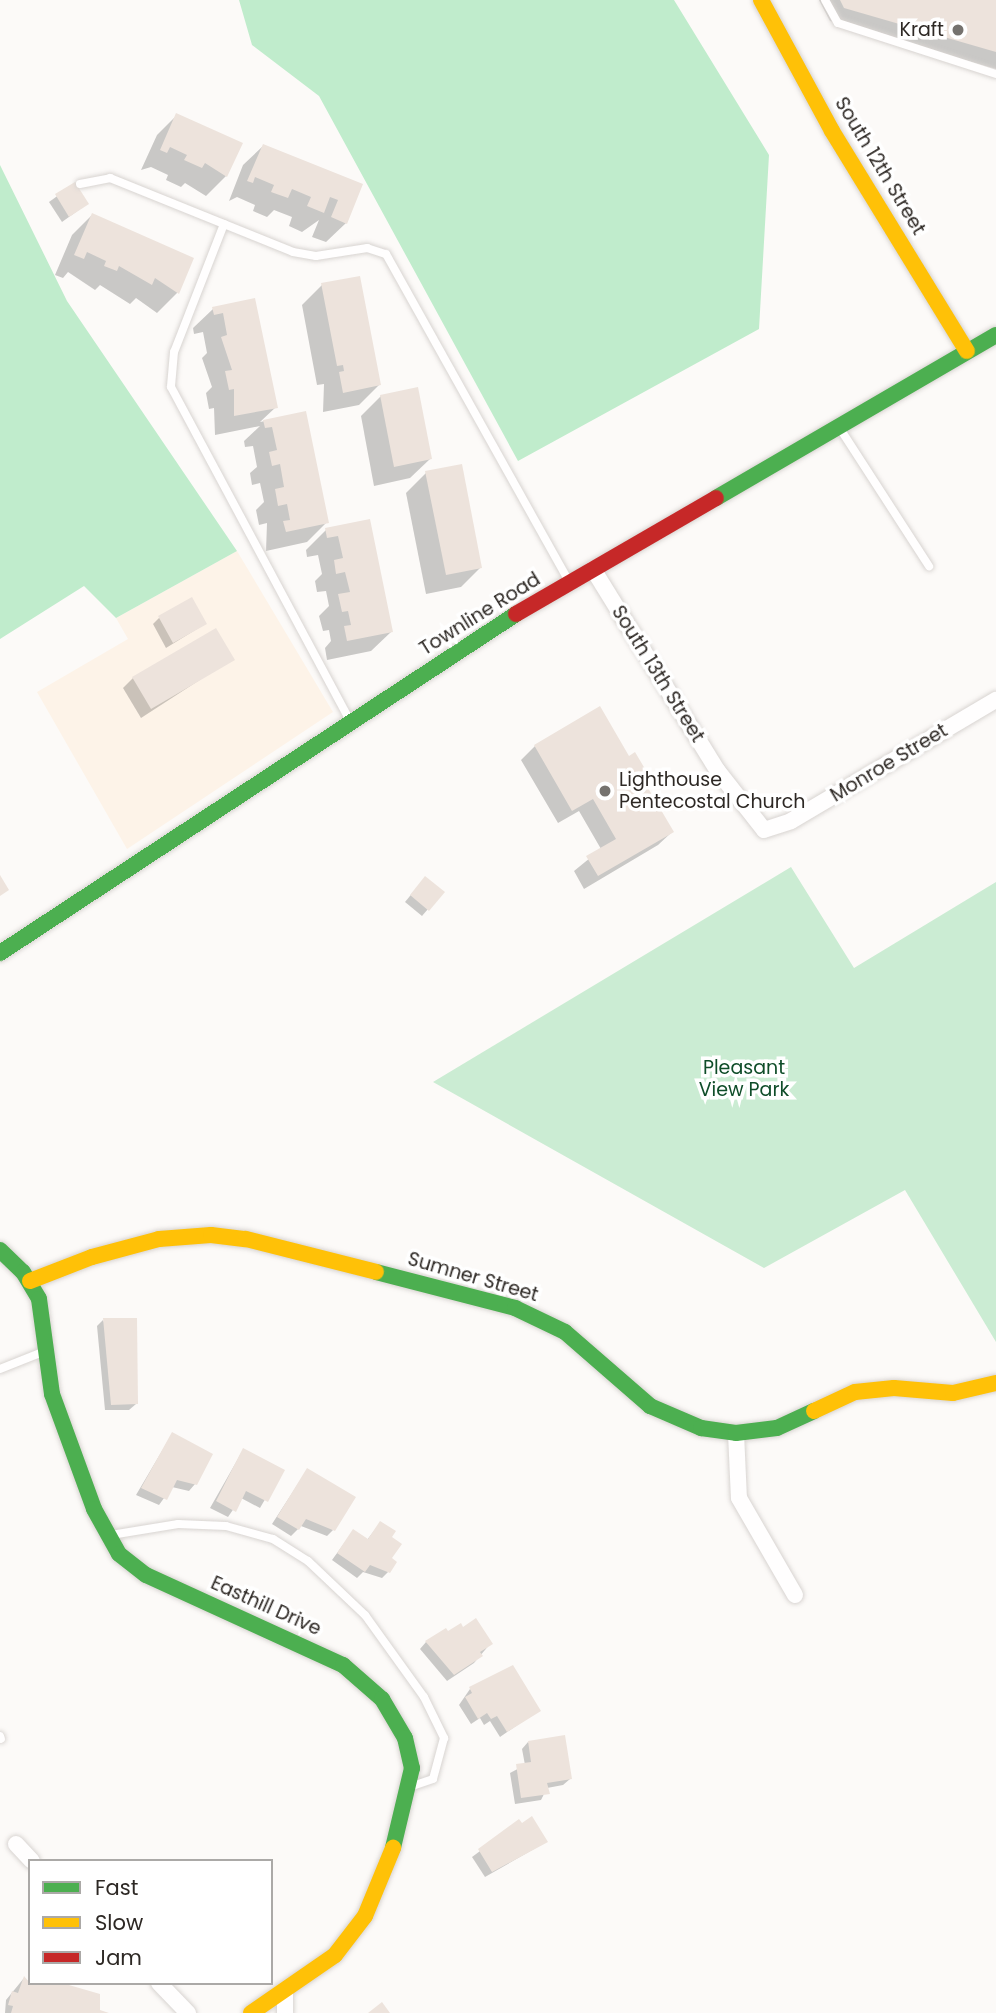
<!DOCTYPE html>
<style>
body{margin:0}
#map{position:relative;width:996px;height:2013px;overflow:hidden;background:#fcfaf8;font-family:Poppins,sans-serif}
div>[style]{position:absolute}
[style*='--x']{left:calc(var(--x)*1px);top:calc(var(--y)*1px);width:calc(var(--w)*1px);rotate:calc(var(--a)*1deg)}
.commercial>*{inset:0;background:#fdf3e8}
.green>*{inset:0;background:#cbecd3}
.forest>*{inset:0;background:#c0eccc}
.shadow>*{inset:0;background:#0003}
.building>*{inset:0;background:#ede3dc}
.roads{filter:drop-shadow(0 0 2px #d8d4d1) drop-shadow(0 0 2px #d8d4d1)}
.lane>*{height:8px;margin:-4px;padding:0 4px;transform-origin:4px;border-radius:4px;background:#fffefe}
.street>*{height:16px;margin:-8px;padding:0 8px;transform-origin:8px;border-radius:8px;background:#fffefe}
.fast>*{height:16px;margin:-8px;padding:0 8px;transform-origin:8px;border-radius:8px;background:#4caf50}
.slow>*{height:16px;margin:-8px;padding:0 8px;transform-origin:8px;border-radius:8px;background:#ffc107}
.jam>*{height:16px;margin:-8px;padding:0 8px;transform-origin:8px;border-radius:8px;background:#c62828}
.dots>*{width:19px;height:19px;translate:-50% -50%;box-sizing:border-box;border:4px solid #fff;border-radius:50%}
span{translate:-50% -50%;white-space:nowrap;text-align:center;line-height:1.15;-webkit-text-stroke:7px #fff;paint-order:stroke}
.poi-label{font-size:19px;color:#2d2824}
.right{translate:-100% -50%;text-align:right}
.left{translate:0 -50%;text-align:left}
.street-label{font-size:19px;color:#2d2824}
.park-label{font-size:19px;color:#0f4d29}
.legend{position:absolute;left:28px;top:1859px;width:245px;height:126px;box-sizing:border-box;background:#fff;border:2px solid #aba9a7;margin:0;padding:9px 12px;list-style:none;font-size:21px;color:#2d2824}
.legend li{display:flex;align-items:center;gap:14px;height:35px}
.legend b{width:35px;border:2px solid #aba9a7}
</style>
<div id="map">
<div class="commercial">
<div style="clip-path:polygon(237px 551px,333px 712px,127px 849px,37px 692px,128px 639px,116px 618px)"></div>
</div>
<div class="green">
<div style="clip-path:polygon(791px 867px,854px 968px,996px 882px,996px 1342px,905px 1190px,764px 1268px,433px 1082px)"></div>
</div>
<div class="forest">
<div style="clip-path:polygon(239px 0,674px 0,769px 155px,759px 329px,518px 461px,319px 96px,252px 45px)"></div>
<div style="clip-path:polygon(0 165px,67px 301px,237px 551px,116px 618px,84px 586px,0 639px)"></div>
</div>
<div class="shadow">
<div style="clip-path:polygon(819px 0,996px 0,996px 69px,830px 21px)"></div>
<div style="clip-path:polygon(177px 115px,226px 176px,206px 196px,185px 183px,181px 187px,166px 180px,168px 175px,151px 167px,141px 170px,157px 135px)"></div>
<div style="clip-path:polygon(263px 146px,361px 185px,346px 223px,326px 242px,312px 237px,319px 220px,302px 232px,289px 226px,292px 217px,274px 210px,267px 217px,253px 211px,255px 205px,237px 197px,229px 201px,243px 165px)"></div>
<div style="clip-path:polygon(74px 184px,87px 204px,62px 222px,49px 202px)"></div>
<div style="clip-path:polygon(92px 215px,192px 259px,177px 293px,157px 313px,136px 298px,130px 304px,100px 285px,95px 290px,68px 272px,63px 278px,55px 275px,72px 235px)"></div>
<div style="clip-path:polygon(322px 285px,379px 385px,359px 405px,323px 412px,324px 384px,317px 385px,302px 305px)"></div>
<div style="clip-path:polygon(254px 300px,276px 407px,260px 422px,305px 413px,327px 522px,307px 542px,266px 551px,267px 523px,259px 525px,256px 510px,264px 502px,260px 483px,252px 485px,250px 473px,257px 467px,253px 446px,245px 447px,244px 441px,260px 426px,215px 435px,214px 408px,209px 409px,206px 393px,212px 387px,202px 358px,207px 353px,203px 332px,194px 334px,193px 328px,213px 309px)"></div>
<div style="clip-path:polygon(381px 396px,430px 459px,410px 478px,374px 486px,361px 416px)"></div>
<div style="clip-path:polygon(426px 473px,481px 567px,461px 587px,426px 594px,406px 493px)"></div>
<div style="clip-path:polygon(368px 521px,391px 632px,371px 651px,327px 660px,325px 648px,331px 641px,329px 630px,323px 631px,319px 616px,329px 606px,326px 591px,317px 592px,315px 581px,322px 574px,318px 555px,307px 557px,306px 550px,326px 530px)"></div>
<div style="clip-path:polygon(159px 618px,205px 624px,166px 648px,153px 624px)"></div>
<div style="clip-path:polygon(232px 659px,141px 718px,123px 688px,133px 678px)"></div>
<div style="clip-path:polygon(535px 746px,628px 758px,649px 779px,644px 784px,672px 832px,658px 845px,584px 889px,574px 871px,601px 849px,579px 811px,558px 823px,521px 760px)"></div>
<div style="clip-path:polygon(419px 885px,428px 909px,422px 916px,405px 902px)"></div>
<div style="clip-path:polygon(103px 1320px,136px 1404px,129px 1410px,105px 1410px,97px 1326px)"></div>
<div style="clip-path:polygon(172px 1434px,195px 1484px,189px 1491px,172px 1487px,159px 1505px,136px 1495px)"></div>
<div style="clip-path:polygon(243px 1450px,282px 1470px,260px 1508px,241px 1498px,228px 1517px,210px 1508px)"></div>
<div style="clip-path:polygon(307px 1470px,333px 1530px,327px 1536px,301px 1526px,291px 1536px,272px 1524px)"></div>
<div style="clip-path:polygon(380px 1523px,390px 1537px,389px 1571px,382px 1578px,363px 1572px,357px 1578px,332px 1560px,353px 1531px,367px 1540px)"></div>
<div style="clip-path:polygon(426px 1642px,490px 1644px,474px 1663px,447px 1681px,420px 1649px)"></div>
<div style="clip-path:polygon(470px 1689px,539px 1710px,500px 1737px,490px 1721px,484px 1725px,480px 1718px,471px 1724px,459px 1705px)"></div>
<div style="clip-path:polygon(528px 1742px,570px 1779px,563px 1785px,547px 1788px,541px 1800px,515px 1804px,510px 1773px,525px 1765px,522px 1749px)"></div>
<div style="clip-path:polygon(519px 1822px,546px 1842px,485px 1877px,472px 1857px)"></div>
<div style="clip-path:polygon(24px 1978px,30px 1983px,103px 2013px,5px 2013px,6px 2000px)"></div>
</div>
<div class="building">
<div style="clip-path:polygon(840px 0,996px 0,996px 52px,844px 8px)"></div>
<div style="clip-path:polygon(176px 113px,243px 143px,227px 177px,205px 163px,202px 168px,184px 160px,187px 155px,170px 147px,167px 153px,160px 150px)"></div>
<div style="clip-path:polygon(263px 144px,363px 184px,347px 224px,331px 217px,338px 200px,330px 197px,324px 213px,307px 206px,311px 197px,292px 189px,288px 198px,271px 192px,274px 185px,255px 177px,253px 183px,247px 181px)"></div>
<div style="clip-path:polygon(75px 182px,89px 204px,69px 217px,55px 194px)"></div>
<div style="clip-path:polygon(92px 213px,194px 258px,179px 294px,155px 278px,152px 285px,119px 266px,117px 271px,104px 266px,106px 261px,87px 252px,84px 259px,74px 255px)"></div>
<div style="clip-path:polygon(360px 276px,381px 385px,343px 393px,339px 372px,344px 371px,343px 365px,337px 366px,321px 283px)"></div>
<div style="clip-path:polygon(255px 298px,278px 408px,234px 416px,234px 389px,229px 390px,225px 371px,232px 370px,221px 337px,227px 335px,223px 313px,214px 315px,212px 307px)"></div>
<div style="clip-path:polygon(418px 387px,432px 459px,394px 467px,380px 395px)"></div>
<div style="clip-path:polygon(306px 411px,329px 523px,286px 532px,283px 521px,290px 520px,287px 504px,278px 506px,275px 489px,284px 487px,280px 464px,272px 466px,269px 452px,277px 450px,272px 427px,265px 428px,263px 420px)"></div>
<div style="clip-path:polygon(462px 464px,482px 568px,446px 575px,425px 471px)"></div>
<div style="clip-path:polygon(370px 519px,393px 632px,347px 641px,344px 626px,351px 625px,348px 611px,342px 612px,338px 594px,350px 592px,345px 572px,336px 574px,334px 560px,343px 558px,338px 536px,327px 538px,325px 528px)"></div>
<div style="clip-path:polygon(192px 597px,207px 624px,173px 643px,158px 616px)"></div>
<div style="clip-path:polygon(216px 628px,235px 660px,151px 709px,132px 677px)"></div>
<div style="clip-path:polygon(600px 706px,629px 756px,635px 752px,651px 779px,645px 783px,674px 832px,598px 876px,586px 856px,616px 839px,593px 799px,572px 811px,534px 745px)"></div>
<div style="clip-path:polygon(0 875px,9px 890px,0 896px)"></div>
<div style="clip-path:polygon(425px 876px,445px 892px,429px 911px,410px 895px)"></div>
<div style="clip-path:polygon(103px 1318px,137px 1318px,138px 1404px,111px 1405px)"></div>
<div style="clip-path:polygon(172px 1432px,213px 1454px,197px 1485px,177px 1480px,167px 1500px,141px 1488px)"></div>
<div style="clip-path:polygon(243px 1448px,285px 1470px,268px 1502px,246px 1491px,236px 1512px,216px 1501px)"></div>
<div style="clip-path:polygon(307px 1468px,356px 1497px,335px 1531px,306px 1519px,299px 1530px,277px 1517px)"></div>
<div style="clip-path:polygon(380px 1521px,396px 1531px,392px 1537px,402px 1544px,392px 1558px,397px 1562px,390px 1573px,370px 1565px,365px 1572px,337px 1553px,353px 1529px,368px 1539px)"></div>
<div style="clip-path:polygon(476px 1618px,493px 1644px,480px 1652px,483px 1656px,454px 1675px,425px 1641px,446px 1628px,448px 1631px,461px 1623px,463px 1627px)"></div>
<div style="clip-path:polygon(513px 1665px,541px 1711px,507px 1732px,497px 1716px,491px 1719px,487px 1713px,478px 1719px,465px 1697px,472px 1693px,469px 1687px)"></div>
<div style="clip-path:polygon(565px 1735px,572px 1779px,547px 1783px,550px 1794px,521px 1798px,516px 1764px,531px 1762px,528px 1741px)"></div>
<div style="clip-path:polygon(532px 1816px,548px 1842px,492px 1872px,478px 1849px,519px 1819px,522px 1823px)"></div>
<div style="clip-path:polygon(24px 1976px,30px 1983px,62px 1983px,100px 1994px,100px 2010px,109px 2013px,11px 2013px,13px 2006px,8px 2005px,12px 1991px,18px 1993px)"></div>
<div style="clip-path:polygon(382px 2002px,390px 2013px,368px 2013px)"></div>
</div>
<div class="roads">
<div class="lane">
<div style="--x:825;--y:0;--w:26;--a:61"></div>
<div style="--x:838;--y:23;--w:166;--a:17.9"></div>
<div style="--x:80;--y:184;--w:31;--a:-11"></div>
<div style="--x:110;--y:178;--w:197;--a:22"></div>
<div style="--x:293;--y:252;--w:23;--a:10"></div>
<div style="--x:316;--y:256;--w:52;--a:-8.9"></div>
<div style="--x:367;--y:248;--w:20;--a:18"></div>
<div style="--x:386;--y:254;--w:377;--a:60.8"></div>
<div style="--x:224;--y:224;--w:137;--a:111.3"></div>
<div style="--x:174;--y:352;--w:35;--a:95"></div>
<div style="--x:171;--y:387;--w:380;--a:61.8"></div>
<div style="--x:839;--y:427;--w:166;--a:57.1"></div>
<div style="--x:0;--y:1369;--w:48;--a:-21.8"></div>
<div style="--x:111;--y:1535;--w:68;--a:-9.3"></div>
<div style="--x:178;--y:1524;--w:48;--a:2.4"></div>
<div style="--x:226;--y:1526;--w:49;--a:15.5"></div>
<div style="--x:273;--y:1539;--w:41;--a:32.2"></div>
<div style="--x:308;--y:1561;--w:79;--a:43.5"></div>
<div style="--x:365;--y:1615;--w:101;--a:54.3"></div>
<div style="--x:424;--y:1697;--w:46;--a:64"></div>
<div style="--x:444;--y:1738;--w:42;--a:105"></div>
<div style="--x:433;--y:1779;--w:21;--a:161"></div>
<div style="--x:0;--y:1736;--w:3;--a:72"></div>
</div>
<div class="street">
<div style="--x:593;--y:569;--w:236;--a:58.3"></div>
<div style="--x:717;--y:770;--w:76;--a:51.9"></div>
<div style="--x:764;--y:830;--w:28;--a:-18"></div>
<div style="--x:791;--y:821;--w:238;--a:-30.6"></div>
<div style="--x:736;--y:1433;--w:65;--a:87.4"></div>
<div style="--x:739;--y:1498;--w:112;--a:60"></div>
<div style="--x:16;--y:1844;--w:23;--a:47"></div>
<div style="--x:159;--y:1983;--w:42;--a:46"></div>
<div style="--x:285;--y:1992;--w:21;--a:90"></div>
</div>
<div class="fast">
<div style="--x:716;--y:498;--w:324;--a:-30.2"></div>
<div style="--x:0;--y:953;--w:617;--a:-33.3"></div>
<div style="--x:0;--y:1250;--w:32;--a:44"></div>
<div style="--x:23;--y:1272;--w:31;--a:59"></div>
<div style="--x:39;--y:1299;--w:96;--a:82.2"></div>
<div style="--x:52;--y:1394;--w:122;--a:69.9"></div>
<div style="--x:94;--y:1509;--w:51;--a:60.9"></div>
<div style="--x:119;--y:1554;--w:34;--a:38"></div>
<div style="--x:146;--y:1575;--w:217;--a:24.6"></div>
<div style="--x:343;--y:1665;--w:52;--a:41.1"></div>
<div style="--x:382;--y:1699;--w:45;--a:59.5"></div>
<div style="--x:405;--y:1738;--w:31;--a:77"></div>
<div style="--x:412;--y:1768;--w:82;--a:103.4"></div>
<div style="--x:376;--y:1272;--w:144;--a:14.5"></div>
<div style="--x:515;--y:1308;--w:55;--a:25.6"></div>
<div style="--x:565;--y:1332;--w:113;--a:41"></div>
<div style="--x:650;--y:1406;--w:56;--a:23.3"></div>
<div style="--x:701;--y:1428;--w:35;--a:8"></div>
<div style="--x:736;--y:1433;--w:41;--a:-7"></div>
<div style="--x:777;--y:1428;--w:41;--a:-24.7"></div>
</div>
<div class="slow">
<div style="--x:761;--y:0;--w:149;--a:61.5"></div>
<div style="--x:832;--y:131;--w:258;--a:58.5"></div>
<div style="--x:30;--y:1281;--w:66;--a:-21.2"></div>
<div style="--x:92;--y:1257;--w:69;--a:-15"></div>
<div style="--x:159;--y:1239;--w:52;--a:-4.4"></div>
<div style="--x:211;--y:1235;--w:35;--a:7"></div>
<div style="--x:246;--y:1239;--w:134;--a:14.2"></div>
<div style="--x:814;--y:1411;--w:45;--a:-24.9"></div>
<div style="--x:855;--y:1392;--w:39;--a:-6"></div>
<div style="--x:894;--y:1388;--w:59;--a:4.8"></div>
<div style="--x:953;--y:1393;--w:44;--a:-13.1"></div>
<div style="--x:251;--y:2013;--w:102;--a:-34.6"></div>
<div style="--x:335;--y:1955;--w:49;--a:-52.4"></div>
<div style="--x:365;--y:1916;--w:74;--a:-67.6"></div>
</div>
<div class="jam">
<div style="--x:516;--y:614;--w:231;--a:-30.1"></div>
</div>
</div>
<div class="dots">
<div style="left:958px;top:30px;background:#75726e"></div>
<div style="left:605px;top:791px;background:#75726e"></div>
</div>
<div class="poi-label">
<span class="right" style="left:944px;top:30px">Kraft</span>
<span class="left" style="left:619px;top:791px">Lighthouse<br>Pentecostal Church</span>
</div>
<div class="street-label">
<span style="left:880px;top:166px;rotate:59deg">South 12th Street</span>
<span style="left:480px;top:614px;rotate:-32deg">Townline Road</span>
<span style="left:658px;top:674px;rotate:58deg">South 13th Street</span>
<span style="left:889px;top:763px;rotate:-31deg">Monroe Street</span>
<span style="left:473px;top:1277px;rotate:16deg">Sumner Street</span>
<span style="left:266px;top:1606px;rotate:24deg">Easthill Drive</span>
</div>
<div class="park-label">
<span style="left:744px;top:1079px">Pleasant<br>View Park</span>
</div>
<ul class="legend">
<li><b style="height:9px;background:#4caf50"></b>Fast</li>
<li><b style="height:9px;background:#ffc107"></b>Slow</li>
<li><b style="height:9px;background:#c62828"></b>Jam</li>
</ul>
</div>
